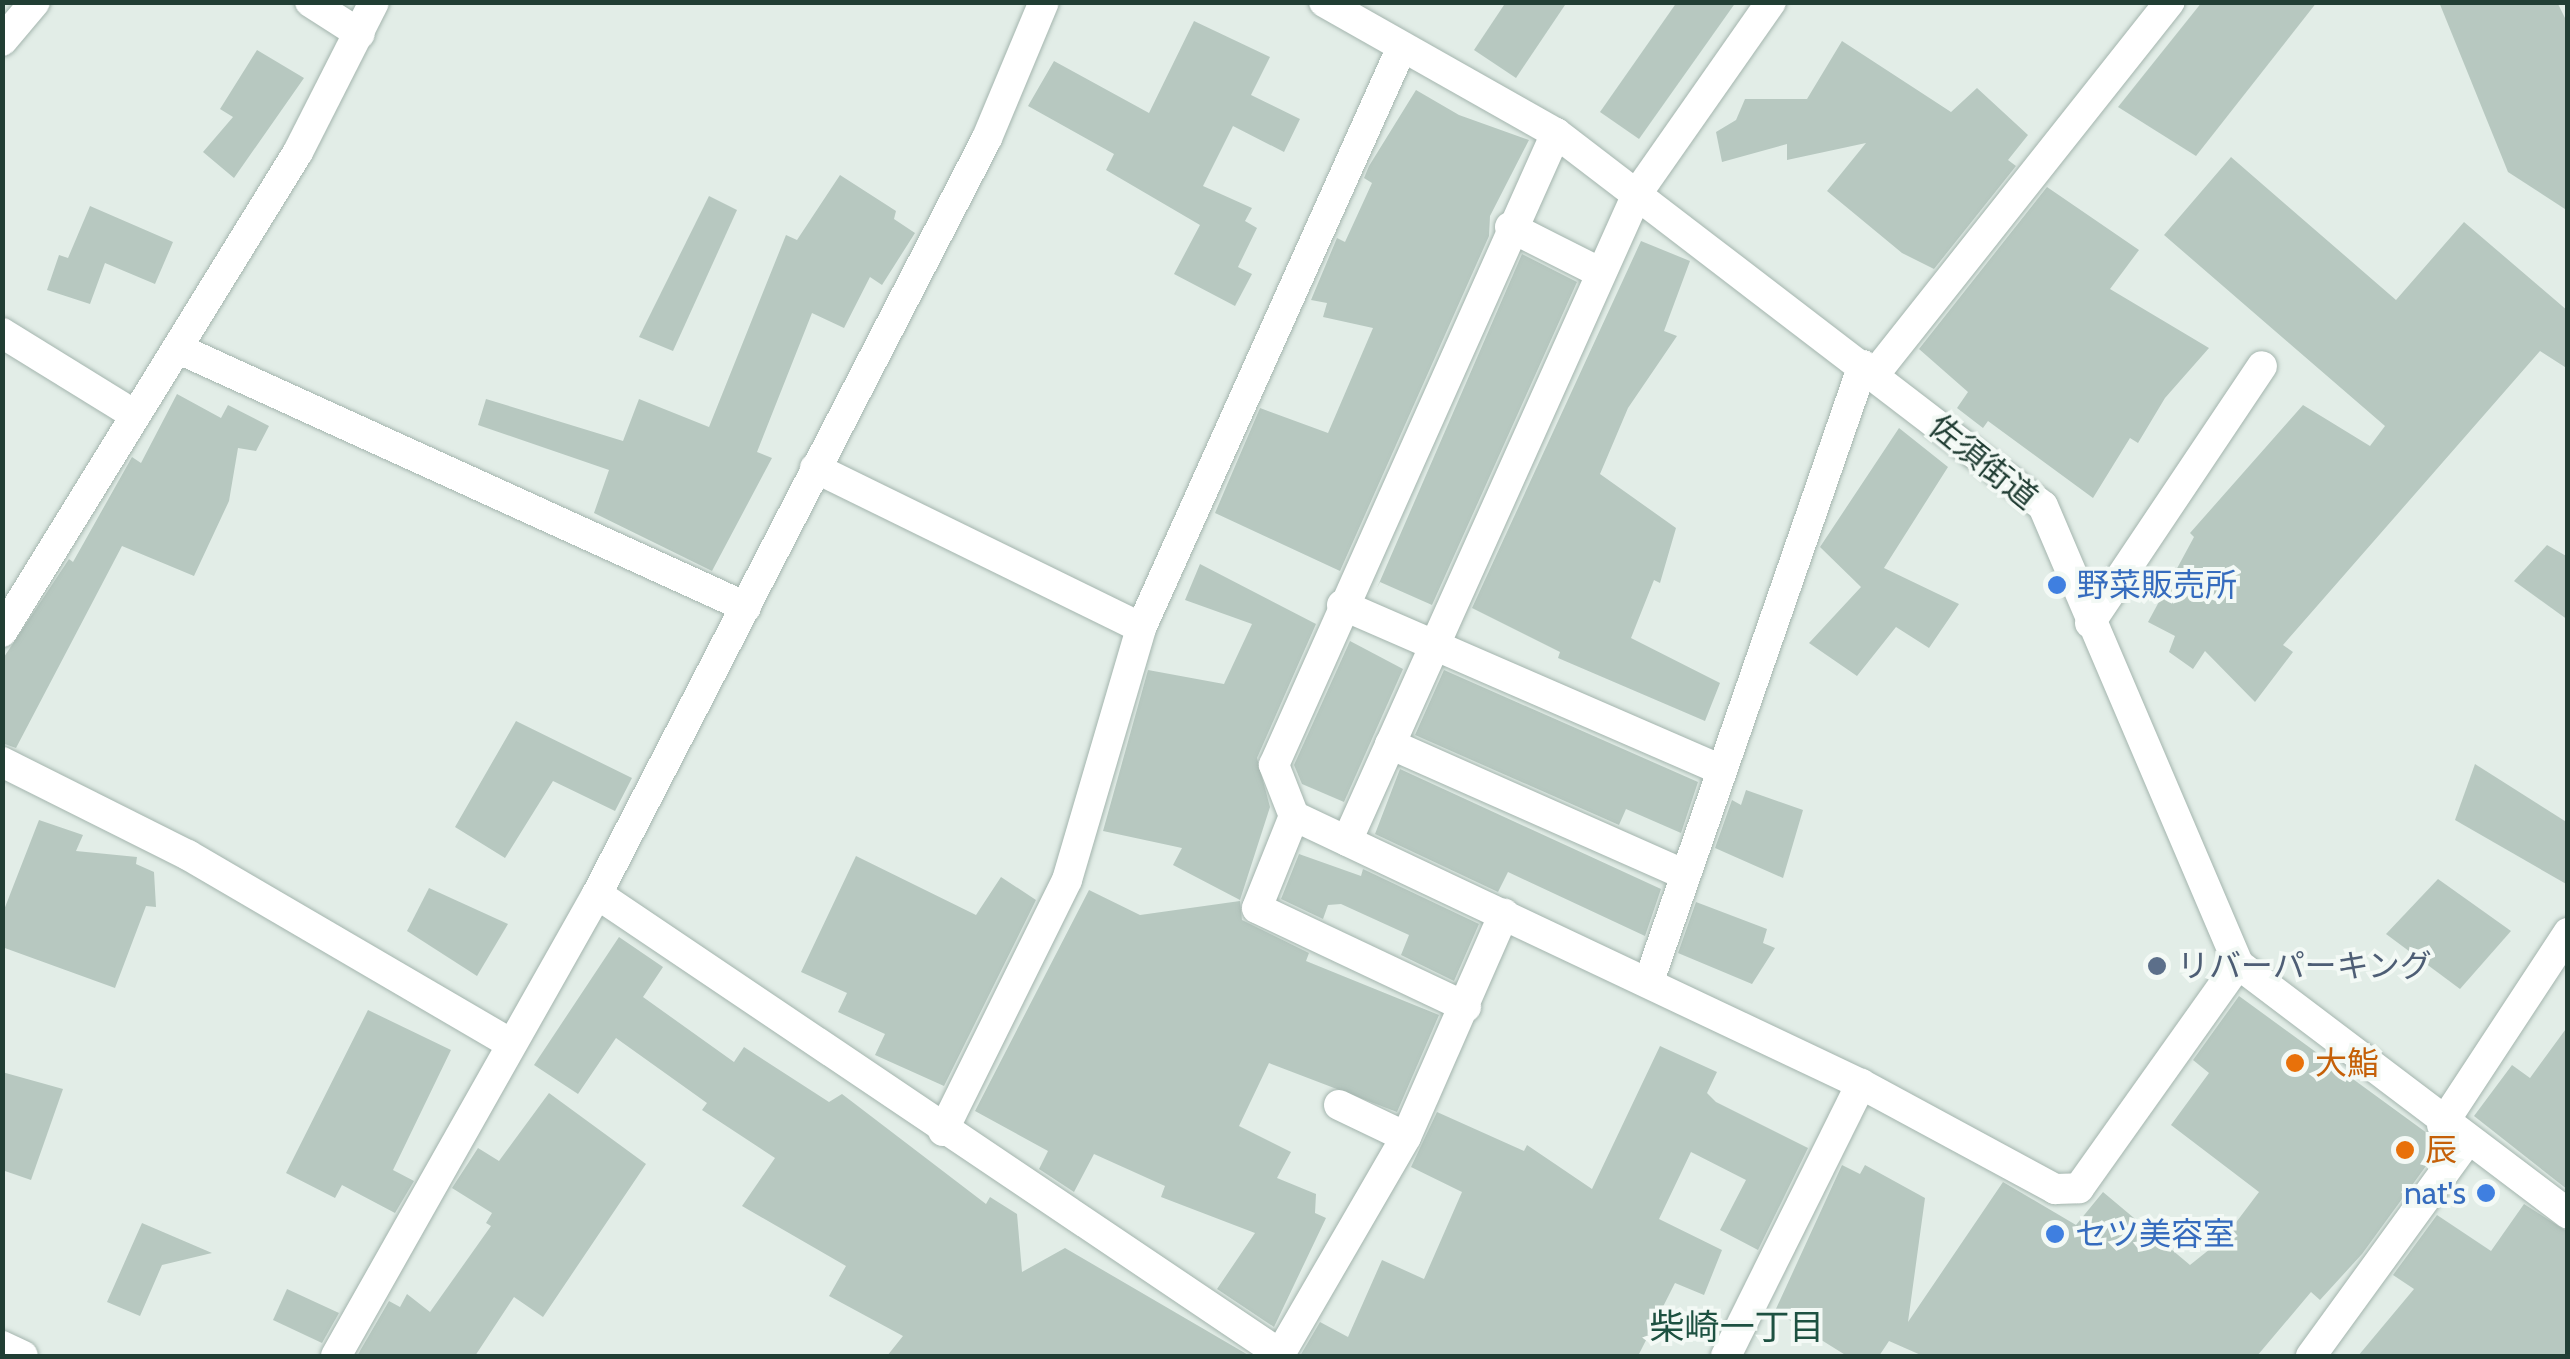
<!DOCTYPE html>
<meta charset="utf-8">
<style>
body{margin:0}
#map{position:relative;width:2570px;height:1359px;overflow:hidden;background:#e2ede7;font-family:Cabin,"Noto Sans JP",sans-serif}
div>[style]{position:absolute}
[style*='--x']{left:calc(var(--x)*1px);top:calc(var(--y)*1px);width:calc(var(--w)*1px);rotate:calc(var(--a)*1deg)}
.building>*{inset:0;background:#b7c8c0}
.roads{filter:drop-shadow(0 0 2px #a4b5ae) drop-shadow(0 0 2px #a4b5ae)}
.minor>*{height:30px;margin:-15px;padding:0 15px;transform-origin:15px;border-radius:15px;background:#fff}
.dots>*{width:28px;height:28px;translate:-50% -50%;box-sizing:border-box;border:5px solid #f3f9f5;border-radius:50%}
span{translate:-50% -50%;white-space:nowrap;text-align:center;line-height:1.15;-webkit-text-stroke:8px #f3f9f5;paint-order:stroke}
.street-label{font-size:32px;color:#213e34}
.shop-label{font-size:32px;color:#366cbe}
.left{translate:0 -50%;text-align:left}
.right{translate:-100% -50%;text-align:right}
.service-label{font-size:32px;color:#4e5e75}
.food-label{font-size:32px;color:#c56008}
.neighbourhood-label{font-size:35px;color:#1d5141}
.frame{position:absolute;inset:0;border:5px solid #213e34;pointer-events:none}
</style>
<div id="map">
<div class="building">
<div style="clip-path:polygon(1506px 2px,1567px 2px,1516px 78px,1474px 50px)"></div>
<div style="clip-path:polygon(1677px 2px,1736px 2px,1639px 139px,1600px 112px)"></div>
<div style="clip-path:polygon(2202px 2px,2317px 2px,2196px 156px,2118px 107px)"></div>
<div style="clip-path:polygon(2439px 2px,2557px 2px,2568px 24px,2568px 211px,2508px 172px)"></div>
<div style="clip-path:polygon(1194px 21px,1270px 57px,1251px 95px,1300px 119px,1284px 152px,1233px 126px,1203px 186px,1252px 208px,1245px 221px,1257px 228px,1238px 267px,1252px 274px,1235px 306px,1174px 274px,1200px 225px,1106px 170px,1114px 154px,1028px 106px,1054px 61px,1149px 113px)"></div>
<div style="clip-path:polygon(1842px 41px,1951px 112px,1977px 88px,2028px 135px,2008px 160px,2016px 166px,1934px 269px,1902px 253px,1827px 191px,1866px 143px,1787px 160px,1787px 144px,1722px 162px,1716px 132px,1736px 120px,1745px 99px,1807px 99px)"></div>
<div style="clip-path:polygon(257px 50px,304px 78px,234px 178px,203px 152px,233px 117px,220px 109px)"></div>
<div style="clip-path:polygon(1416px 90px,1459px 115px,1529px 140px,1490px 216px,1489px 236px,1340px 571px,1215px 513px,1260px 408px,1328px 433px,1373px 328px,1323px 317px,1327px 303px,1311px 300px,1337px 238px,1345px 242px,1372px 183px,1364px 178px,1369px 166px)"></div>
<div style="clip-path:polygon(2231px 157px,2396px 300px,2464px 222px,2568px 311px,2568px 369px,2540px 351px,2283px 645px,2293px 652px,2255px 702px,2205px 651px,2193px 669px,2169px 652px,2175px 636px,2148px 622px,2194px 537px,2190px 533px,2303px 405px,2370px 446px,2385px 426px,2164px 235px)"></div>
<div style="clip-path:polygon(840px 175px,896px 211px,894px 219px,915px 233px,882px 285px,870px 277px,844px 328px,812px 313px,757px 452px,772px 458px,712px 571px,594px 513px,609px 470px,478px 425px,486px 399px,623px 441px,639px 399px,709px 427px,786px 235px,797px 240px)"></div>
<div style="clip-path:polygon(2047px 187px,2139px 250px,2110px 289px,2209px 348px,2165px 398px,2138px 443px,2130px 438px,2093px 498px,1988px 421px,1983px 428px,1957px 408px,1968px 392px,1919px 349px)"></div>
<div style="clip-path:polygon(709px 196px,737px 210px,673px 351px,639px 337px)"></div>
<div style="clip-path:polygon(90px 206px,173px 242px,155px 284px,105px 263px,90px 304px,47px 290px,59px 255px,68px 258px)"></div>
<div style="clip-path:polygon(1641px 241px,1690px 261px,1664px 331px,1677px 336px,1628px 408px,1600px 474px,1676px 528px,1660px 583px,1654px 580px,1631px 638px,1720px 683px,1705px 721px,1558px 658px,1560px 652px,1472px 608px)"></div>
<div style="clip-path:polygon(1522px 254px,1577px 282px,1432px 605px,1380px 582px,1377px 588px)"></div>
<div style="clip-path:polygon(177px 394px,221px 418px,228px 405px,269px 426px,256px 451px,238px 448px,229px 501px,194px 576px,122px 546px,16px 748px,2px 743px,2px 660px,69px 559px,73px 562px,132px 457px,141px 463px)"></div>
<div style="clip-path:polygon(1899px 428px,1948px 467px,1884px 568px,1959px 604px,1929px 648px,1896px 627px,1857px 676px,1809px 643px,1861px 587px,1820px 547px)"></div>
<div style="clip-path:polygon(2547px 545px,2568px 557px,2568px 620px,2514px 581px)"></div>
<div style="clip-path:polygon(1200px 564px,1316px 624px,1257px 758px,1270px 807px,1240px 900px,1173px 865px,1182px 848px,1103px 831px,1148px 670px,1224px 684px,1252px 624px,1185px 600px)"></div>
<div style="clip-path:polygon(1350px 641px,1403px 669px,1344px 802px,1302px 784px,1294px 765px)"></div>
<div style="clip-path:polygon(1444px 670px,1698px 782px,1681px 833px,1626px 809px,1619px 825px,1415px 735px)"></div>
<div style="clip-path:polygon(516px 721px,632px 778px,615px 811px,553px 781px,505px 858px,455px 827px)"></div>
<div style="clip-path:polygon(2475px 764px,2568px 823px,2568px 885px,2455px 820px)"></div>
<div style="clip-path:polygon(1400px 769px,1661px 889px,1645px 936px,1508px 872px,1498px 892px,1375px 834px)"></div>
<div style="clip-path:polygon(1746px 790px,1803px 810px,1783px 878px,1715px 848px,1732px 800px,1741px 805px)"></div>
<div style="clip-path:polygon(39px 820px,83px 835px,76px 851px,137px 857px,136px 864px,154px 872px,156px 907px,146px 906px,115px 988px,2px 947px,2px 915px)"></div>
<div style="clip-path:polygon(1299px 854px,1361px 876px,1363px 869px,1479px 924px,1454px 981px,1401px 955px,1409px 935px,1341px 904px,1328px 905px,1323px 919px,1281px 899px)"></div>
<div style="clip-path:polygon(856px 856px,976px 915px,1001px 877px,1036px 900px,944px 1086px,875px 1055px,885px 1034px,838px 1012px,847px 993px,801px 972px)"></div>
<div style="clip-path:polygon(2438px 879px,2511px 931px,2460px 989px,2386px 934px)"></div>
<div style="clip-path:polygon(429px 888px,508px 924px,477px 976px,407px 931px)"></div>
<div style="clip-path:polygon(1089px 890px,1140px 915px,1240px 901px,1242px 920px,1309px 953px,1306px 961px,1439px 1015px,1397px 1112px,1269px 1063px,1239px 1126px,1291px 1152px,1277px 1178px,1316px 1194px,1315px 1213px,1326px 1218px,1274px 1327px,1217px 1289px,1255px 1233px,1161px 1197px,1165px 1186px,1094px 1154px,1074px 1192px,1039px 1169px,1048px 1151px,975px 1111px)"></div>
<div style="clip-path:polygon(1696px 902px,1767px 929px,1763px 943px,1775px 948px,1752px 984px,1678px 953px)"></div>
<div style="clip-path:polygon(619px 937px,663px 967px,643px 997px,734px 1062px,744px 1047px,829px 1102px,842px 1094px,986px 1204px,990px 1197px,1017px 1214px,1022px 1272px,1065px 1248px,1250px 1356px,887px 1356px,903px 1336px,829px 1296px,846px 1266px,742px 1206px,775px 1158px,702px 1110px,707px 1103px,616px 1038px,578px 1094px,534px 1065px)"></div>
<div style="clip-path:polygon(2239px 996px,2442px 1144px,2362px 1254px,2320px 1300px,2311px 1292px,2257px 1356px,1923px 1356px,1889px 1341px,1879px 1356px,1847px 1356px,1775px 1311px,1842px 1165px,1860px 1174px,1865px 1165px,1925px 1198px,1908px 1322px,2003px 1182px,2076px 1225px,2103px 1192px,2190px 1265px,2225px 1237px,2259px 1192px,2171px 1125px,2209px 1073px,2193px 1060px)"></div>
<div style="clip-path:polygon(368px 1010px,451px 1050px,393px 1170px,414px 1181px,395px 1213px,342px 1185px,335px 1198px,286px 1173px)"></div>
<div style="clip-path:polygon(2568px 1026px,2568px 1190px,2474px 1116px,2512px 1065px,2530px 1078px)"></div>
<div style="clip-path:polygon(1660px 1046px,1717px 1072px,1707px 1093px,1716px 1102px,1808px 1148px,1758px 1250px,1720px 1230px,1746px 1180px,1691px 1152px,1659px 1219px,1722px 1250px,1704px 1295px,1675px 1283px,1638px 1356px,1300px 1356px,1320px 1322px,1348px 1337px,1382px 1260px,1424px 1279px,1462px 1192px,1411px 1167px,1437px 1112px,1524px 1151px,1527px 1145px,1592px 1189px)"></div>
<div style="clip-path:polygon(2px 1072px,63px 1089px,31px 1180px,2px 1170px)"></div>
<div style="clip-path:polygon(549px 1093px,646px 1164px,543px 1317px,514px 1297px,475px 1356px,357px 1356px,389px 1301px,400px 1307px,407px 1294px,430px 1312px,491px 1226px,486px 1223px,492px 1213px,452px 1188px,478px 1148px,499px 1161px)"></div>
<div style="clip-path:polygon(2524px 1204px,2568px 1232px,2568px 1356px,2358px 1356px,2414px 1289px,2393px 1275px,2437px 1215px,2491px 1251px)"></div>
<div style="clip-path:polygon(142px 1223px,212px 1253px,162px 1265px,140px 1316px,107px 1302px)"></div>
<div style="clip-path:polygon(287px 1289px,339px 1313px,322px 1343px,273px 1320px)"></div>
</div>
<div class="roads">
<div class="minor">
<div style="--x:310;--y:2;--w:59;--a:32.6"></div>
<div style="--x:1324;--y:2;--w:266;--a:29.5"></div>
<div style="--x:1556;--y:133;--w:613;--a:37.45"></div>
<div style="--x:2043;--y:506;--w:498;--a:66.9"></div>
<div style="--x:2238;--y:964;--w:414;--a:37.1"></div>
<div style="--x:2;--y:41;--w:51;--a:-49.8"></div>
<div style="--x:1510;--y:227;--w:102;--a:26.8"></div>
<div style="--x:2;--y:333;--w:156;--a:31.7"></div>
<div style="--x:179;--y:349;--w:623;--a:24.47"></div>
<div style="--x:1874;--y:375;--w:476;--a:-51.6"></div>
<div style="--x:815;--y:468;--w:363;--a:26.1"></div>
<div style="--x:1342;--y:605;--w:412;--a:23.5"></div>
<div style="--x:2090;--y:623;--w:309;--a:-56.2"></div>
<div style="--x:2;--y:632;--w:564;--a:-58.34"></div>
<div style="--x:298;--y:152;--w:168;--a:-63.1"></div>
<div style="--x:1390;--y:744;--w:323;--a:23.9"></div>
<div style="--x:2;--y:762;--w:208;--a:26.6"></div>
<div style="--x:188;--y:855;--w:374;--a:30.3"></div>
<div style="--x:1294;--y:816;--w:55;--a:-111.4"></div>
<div style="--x:1274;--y:765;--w:692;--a:-65.95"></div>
<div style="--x:1347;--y:841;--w:711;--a:-65.85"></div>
<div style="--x:1638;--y:192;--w:232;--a:-55"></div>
<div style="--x:597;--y:894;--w:823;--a:33.96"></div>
<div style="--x:1649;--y:981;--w:652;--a:-70.84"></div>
<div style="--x:1466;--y:1007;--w:231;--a:-154.7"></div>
<div style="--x:1257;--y:908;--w:99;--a:-68.1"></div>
<div style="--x:1294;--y:816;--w:627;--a:25.3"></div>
<div style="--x:1861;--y:1084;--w:221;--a:28.4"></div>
<div style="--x:2055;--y:1189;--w:24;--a:-2"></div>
<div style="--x:2079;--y:1188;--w:275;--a:-54.6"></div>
<div style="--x:1339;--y:1105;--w:74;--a:25.5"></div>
<div style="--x:2442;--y:1125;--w:230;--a:-56.7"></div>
<div style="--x:943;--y:1131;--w:280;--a:-63.7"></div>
<div style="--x:1067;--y:880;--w:263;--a:-73.6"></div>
<div style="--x:1141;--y:628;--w:637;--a:-65.81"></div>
<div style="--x:2;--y:1346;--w:23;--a:25"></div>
<div style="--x:336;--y:1356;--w:531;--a:-60.54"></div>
<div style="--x:597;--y:894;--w:851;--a:-62.71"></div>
<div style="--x:987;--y:138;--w:147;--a:-67.3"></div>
<div style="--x:1279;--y:1356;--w:253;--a:-59.9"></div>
<div style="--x:1406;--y:1137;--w:244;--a:-66.3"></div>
<div style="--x:1726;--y:1356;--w:304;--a:-63.6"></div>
<div style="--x:2311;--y:1356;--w:266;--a:-54"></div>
</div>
</div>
<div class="dots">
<div style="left:2057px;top:585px;background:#3f7fe0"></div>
<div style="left:2157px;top:966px;background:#5c6f8a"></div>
<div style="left:2295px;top:1063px;background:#e8710a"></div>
<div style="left:2405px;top:1150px;background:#e8710a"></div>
<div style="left:2486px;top:1193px;background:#3f7fe0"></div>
<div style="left:2055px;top:1234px;background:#3f7fe0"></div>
</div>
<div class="street-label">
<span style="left:1983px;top:462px;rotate:39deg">佐須街道</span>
</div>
<div class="shop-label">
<span class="left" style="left:2077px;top:585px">野菜販売所</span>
<span class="right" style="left:2466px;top:1193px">nat's</span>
<span class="left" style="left:2075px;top:1234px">セツ美容室</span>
</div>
<div class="service-label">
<span class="left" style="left:2177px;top:966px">リバーパーキング</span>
</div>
<div class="food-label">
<span class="left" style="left:2315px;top:1063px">大鮨</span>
<span class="left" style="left:2425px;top:1150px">辰</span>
</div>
<div class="neighbourhood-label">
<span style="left:1737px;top:1327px">柴崎一丁目</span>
</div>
<div class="frame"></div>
</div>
